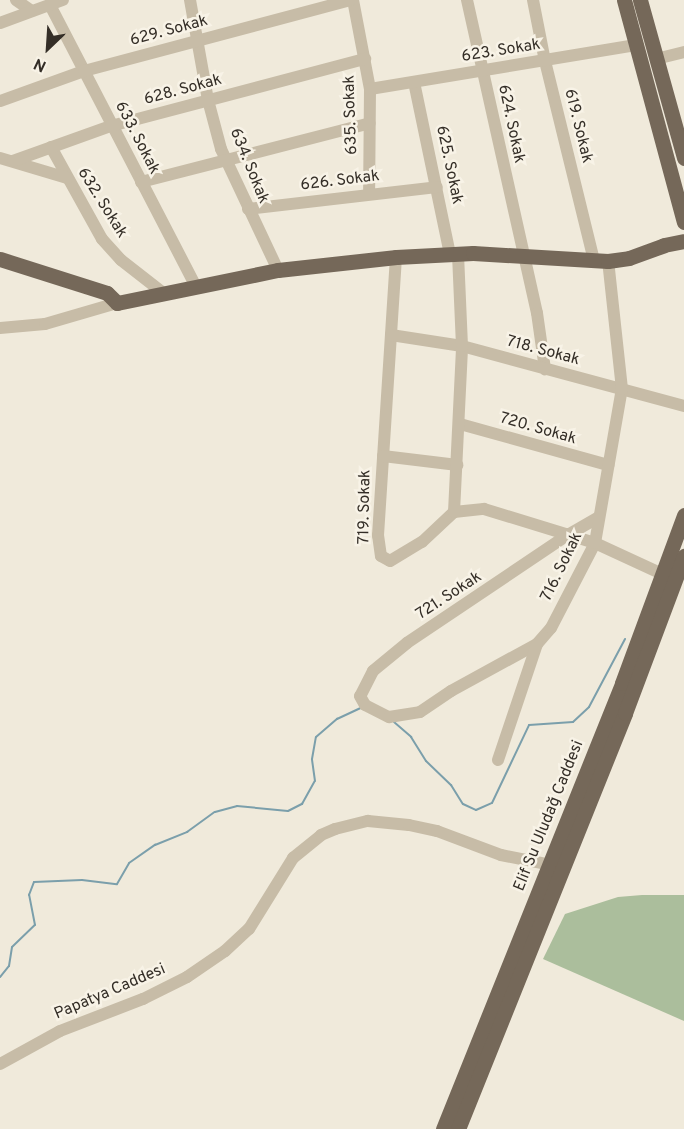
<!DOCTYPE html>
<meta charset="utf-8">
<style>
body{margin:0}
#map{position:relative;width:684px;height:1129px;overflow:hidden;background:#f0eadb;font-family:Overpass,sans-serif}
div>[style]{position:absolute}
[style*='--x']{left:calc(var(--x)*1px);top:calc(var(--y)*1px);width:calc(var(--w)*1px);rotate:calc(var(--a)*1deg)}
.green>*{inset:0;background:#abbe9c}
.stream>*{height:2px;margin:-1px;padding:0 1px;transform-origin:1px;border-radius:1px;background:#7b9fab}
.minor>*{height:12px;margin:-6px;padding:0 6px;transform-origin:6px;border-radius:6px;background:#c7bca7}
.major>*{height:15px;margin:-7.5px;padding:0 7.5px;transform-origin:7.5px;border-radius:7.5px;background:#756859}
span{translate:-50% -50%;white-space:nowrap;text-align:center;line-height:1.15;-webkit-text-stroke:5px #f8f3e7;paint-order:stroke}
.street-label{font-size:16px;color:#342e27}
.north{position:absolute;left:18px;top:18px;width:60px;height:60px;-webkit-text-stroke:4px #f8f3e7;paint-order:stroke;rotate:205deg;font-size:16px;font-weight:700;line-height:24px;text-align:center;color:#342e27}
.north::after{content:'';display:block;margin:auto;width:21px;height:27px;background:#342e27;clip-path:polygon(50% 0,100% 100%,50% 72%,0 100%)}
</style>
<div id="map">
<div class="green">
<div style="clip-path:polygon(642px 895px,684px 895px,684px 1021px,543px 959px,565px 914px,618px 897px)"></div>
</div>
<div class="stream">
<div style="--x:394;--y:722;--w:23;--a:41"></div>
<div style="--x:411;--y:737;--w:28;--a:58"></div>
<div style="--x:426;--y:761;--w:35;--a:44"></div>
<div style="--x:451;--y:785;--w:22;--a:58"></div>
<div style="--x:463;--y:804;--w:14;--a:25"></div>
<div style="--x:476;--y:810;--w:17;--a:-24"></div>
<div style="--x:492;--y:803;--w:86;--a:-64.6"></div>
<div style="--x:529;--y:725;--w:44;--a:-3.9"></div>
<div style="--x:573;--y:722;--w:22;--a:-43"></div>
<div style="--x:589;--y:707;--w:77;--a:-62.1"></div>
<div style="--x:0;--y:977;--w:14;--a:-51"></div>
<div style="--x:9;--y:966;--w:19;--a:-81"></div>
<div style="--x:12;--y:947;--w:32;--a:-44"></div>
<div style="--x:35;--y:925;--w:31;--a:-101"></div>
<div style="--x:29;--y:895;--w:14;--a:-69"></div>
<div style="--x:34;--y:882;--w:48;--a:-2.4"></div>
<div style="--x:82;--y:880;--w:35;--a:7"></div>
<div style="--x:117;--y:884;--w:24;--a:-60"></div>
<div style="--x:129;--y:863;--w:32;--a:-35"></div>
<div style="--x:155;--y:845;--w:35;--a:-22"></div>
<div style="--x:187;--y:832;--w:34;--a:-36"></div>
<div style="--x:215;--y:812;--w:23;--a:-15"></div>
<div style="--x:237;--y:806;--w:51;--a:5.6"></div>
<div style="--x:288;--y:811;--w:16;--a:-27"></div>
<div style="--x:302;--y:804;--w:26;--a:-61"></div>
<div style="--x:315;--y:781;--w:22;--a:-98"></div>
<div style="--x:312;--y:759;--w:22;--a:-80"></div>
<div style="--x:316;--y:737;--w:28;--a:-41"></div>
<div style="--x:337;--y:719;--w:26;--a:-25"></div>
</div>
<div class="minor">
<div style="--x:16;--y:0;--w:19;--a:35"></div>
<div style="--x:190;--y:0;--w:102;--a:79.8"></div>
<div style="--x:208;--y:100;--w:51;--a:75.1"></div>
<div style="--x:221;--y:149;--w:134;--a:64.8"></div>
<div style="--x:353;--y:0;--w:91;--a:79.2"></div>
<div style="--x:370;--y:89;--w:105;--a:90.5"></div>
<div style="--x:467;--y:0;--w:321;--a:77.4"></div>
<div style="--x:537;--y:313;--w:57;--a:81.9"></div>
<div style="--x:533;--y:0;--w:62;--a:78.9"></div>
<div style="--x:545;--y:61;--w:205;--a:76.2"></div>
<div style="--x:50;--y:5;--w:315;--a:62.6"></div>
<div style="--x:0;--y:23;--w:67;--a:-20.1"></div>
<div style="--x:656;--y:59;--w:29;--a:-14"></div>
<div style="--x:414;--y:82;--w:176;--a:78.2"></div>
<div style="--x:370;--y:89;--w:271;--a:-9.4"></div>
<div style="--x:0;--y:101;--w:89;--a:-19.7"></div>
<div style="--x:84;--y:71;--w:275;--a:-14.9"></div>
<div style="--x:51;--y:147;--w:105;--a:61"></div>
<div style="--x:102;--y:239;--w:28;--a:48"></div>
<div style="--x:121;--y:260;--w:52;--a:38"></div>
<div style="--x:0;--y:158;--w:70;--a:16.6"></div>
<div style="--x:13;--y:161;--w:104;--a:-19.7"></div>
<div style="--x:111;--y:126;--w:263;--a:-14.8"></div>
<div style="--x:141;--y:182;--w:236;--a:-14.4"></div>
<div style="--x:248;--y:209;--w:190;--a:-6.6"></div>
<div style="--x:396;--y:257;--w:279;--a:93.7"></div>
<div style="--x:378;--y:535;--w:21;--a:82"></div>
<div style="--x:381;--y:556;--w:10;--a:29"></div>
<div style="--x:390;--y:561;--w:37;--a:-31"></div>
<div style="--x:422;--y:542;--w:44;--a:-43.2"></div>
<div style="--x:454;--y:512;--w:30;--a:-6"></div>
<div style="--x:484;--y:509;--w:116;--a:17"></div>
<div style="--x:595;--y:543;--w:74;--a:24.8"></div>
<div style="--x:0;--y:328;--w:45;--a:-5.1"></div>
<div style="--x:45;--y:324;--w:75;--a:-16.3"></div>
<div style="--x:391;--y:335;--w:72;--a:8.8"></div>
<div style="--x:462;--y:346;--w:230;--a:15.1"></div>
<div style="--x:460;--y:424;--w:154;--a:15.5"></div>
<div style="--x:383;--y:456;--w:75;--a:6.9"></div>
<div style="--x:454;--y:512;--w:166;--a:-87.2"></div>
<div style="--x:462;--y:346;--w:93;--a:-92.5"></div>
<div style="--x:599;--y:517;--w:34;--a:150"></div>
<div style="--x:569;--y:534;--w:195;--a:146.1"></div>
<div style="--x:407;--y:643;--w:44;--a:140.5"></div>
<div style="--x:373;--y:671;--w:28;--a:117"></div>
<div style="--x:360;--y:696;--w:10;--a:61"></div>
<div style="--x:365;--y:705;--w:27;--a:27"></div>
<div style="--x:389;--y:717;--w:31;--a:-9"></div>
<div style="--x:420;--y:712;--w:37;--a:-34"></div>
<div style="--x:451;--y:691;--w:98;--a:-28.7"></div>
<div style="--x:537;--y:644;--w:21;--a:-49"></div>
<div style="--x:551;--y:628;--w:96;--a:-62.6"></div>
<div style="--x:595;--y:543;--w:156;--a:-80.1"></div>
<div style="--x:622;--y:389;--w:129;--a:-96.2"></div>
<div style="--x:498;--y:760;--w:122;--a:-71.4"></div>
<div style="--x:0;--y:1064;--w:68;--a:-28.8"></div>
<div style="--x:60;--y:1031;--w:89;--a:-21.1"></div>
<div style="--x:143;--y:999;--w:49;--a:-26.6"></div>
<div style="--x:187;--y:977;--w:46;--a:-34.4"></div>
<div style="--x:225;--y:951;--w:33;--a:-43"></div>
<div style="--x:249;--y:929;--w:84;--a:-58.2"></div>
<div style="--x:293;--y:858;--w:36;--a:-39"></div>
<div style="--x:321;--y:835;--w:15;--a:-23"></div>
<div style="--x:335;--y:829;--w:34;--a:-14"></div>
<div style="--x:368;--y:821;--w:41;--a:5.6"></div>
<div style="--x:409;--y:825;--w:29;--a:12"></div>
<div style="--x:437;--y:831;--w:68;--a:20.6"></div>
<div style="--x:501;--y:855;--w:56;--a:11.3"></div>
</div>
<div class="major">
<div style="--x:624;--y:0;--w:230;--a:74.9"></div>
<div style="--x:640;--y:0;--w:164;--a:74.4"></div>
<div style="--x:0;--y:259;--w:112;--a:17.6"></div>
<div style="--x:107;--y:293;--w:14;--a:45"></div>
<div style="--x:117;--y:303;--w:164;--a:-11.6"></div>
<div style="--x:278;--y:270;--w:119;--a:-6.3"></div>
<div style="--x:396;--y:257;--w:77;--a:-3"></div>
<div style="--x:473;--y:253;--w:135;--a:3.4"></div>
<div style="--x:608;--y:261;--w:21;--a:-8"></div>
<div style="--x:629;--y:258;--w:37;--a:-20"></div>
<div style="--x:664;--y:245;--w:20;--a:-11"></div>
<div style="--x:443;--y:1129;--w:481;--a:-68.1"></div>
<div style="--x:622;--y:683;--w:179;--a:-69.7"></div>
<div style="--x:458;--y:1129;--w:448;--a:-68.1"></div>
<div style="--x:625;--y:713;--w:168;--a:-69.4"></div>
</div>
<div class="street-label">
<span style="left:169px;top:31px;rotate:-15deg">629. Sokak</span>
<span style="left:501px;top:51px;rotate:-9deg">623. Sokak</span>
<span style="left:183px;top:90px;rotate:-15deg">628. Sokak</span>
<span style="left:351px;top:115px;rotate:-92deg">635. Sokak</span>
<span style="left:511px;top:124px;rotate:78deg">624. Sokak</span>
<span style="left:578px;top:126px;rotate:76deg">619. Sokak</span>
<span style="left:137px;top:138px;rotate:63deg">633. Sokak</span>
<span style="left:449px;top:165px;rotate:78deg">625. Sokak</span>
<span style="left:249px;top:166px;rotate:68deg">634. Sokak</span>
<span style="left:340px;top:181px;rotate:-7deg">626. Sokak</span>
<span style="left:102px;top:203px;rotate:58deg">632. Sokak</span>
<span style="left:543px;top:351px;rotate:15deg">718. Sokak</span>
<span style="left:538px;top:429px;rotate:16deg">720. Sokak</span>
<span style="left:365px;top:507px;rotate:-89deg">719. Sokak</span>
<span style="left:562px;top:567px;rotate:-64deg">716. Sokak</span>
<span style="left:449px;top:596px;rotate:-33deg">721. Sokak</span>
<span style="left:549px;top:816px;rotate:-68deg">Elif Su Uludağ Caddesi</span>
<span style="left:110px;top:992px;rotate:-23deg">Papatya Caddesi</span>
</div>
<div class="north">N</div>
</div>
